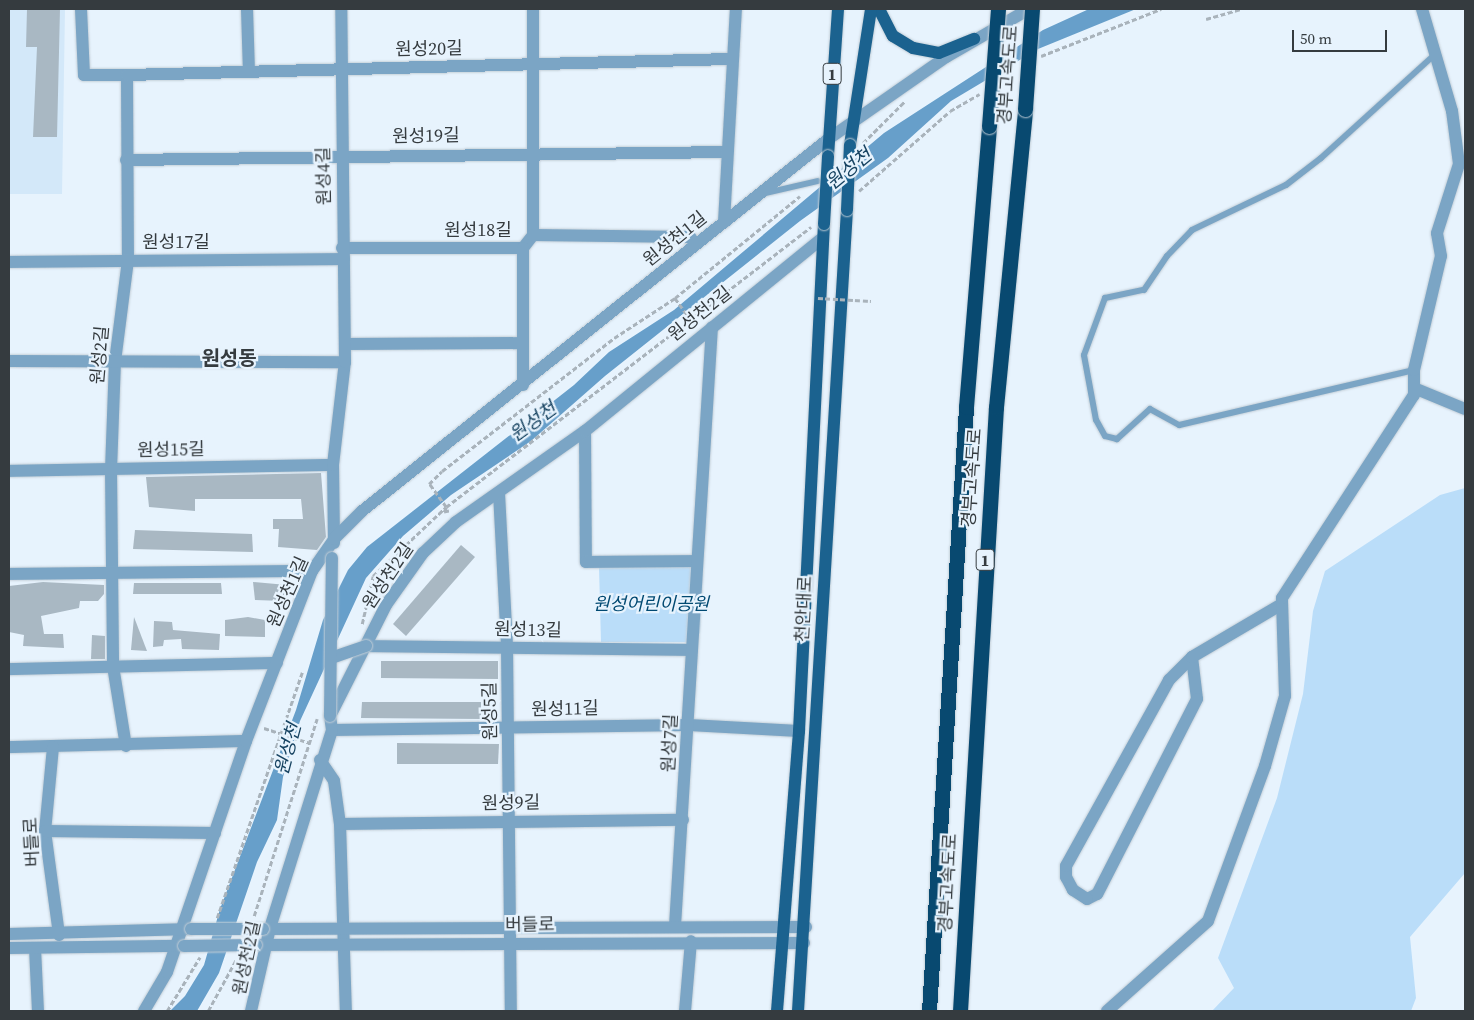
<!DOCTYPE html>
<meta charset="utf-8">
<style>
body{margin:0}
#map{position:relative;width:1474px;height:1020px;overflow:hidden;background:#e7f3fd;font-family:"Source Serif 4","Noto Sans KR",serif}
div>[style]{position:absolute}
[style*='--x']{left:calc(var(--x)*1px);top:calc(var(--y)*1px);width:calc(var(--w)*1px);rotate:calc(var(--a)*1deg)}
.built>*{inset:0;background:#d3e8f9}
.green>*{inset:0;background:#baddf9}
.water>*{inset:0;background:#679fca}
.building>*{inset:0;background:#a9b8c3}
.path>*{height:2.5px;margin-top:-1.25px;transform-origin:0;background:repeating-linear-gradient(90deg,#a9b3bb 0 5px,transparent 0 7.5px)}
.roads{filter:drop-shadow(0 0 1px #c3ced7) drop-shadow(0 0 1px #c3ced7)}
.service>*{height:6px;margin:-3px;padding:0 3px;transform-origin:3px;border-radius:3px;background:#7ba5c5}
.minor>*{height:12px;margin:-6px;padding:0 6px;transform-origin:6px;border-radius:6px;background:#7ba5c5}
.tertiary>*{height:12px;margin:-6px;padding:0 6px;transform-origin:6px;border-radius:6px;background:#7ba5c5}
.primary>*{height:12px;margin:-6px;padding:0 6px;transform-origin:6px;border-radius:6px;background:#1b628f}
.motorway>*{height:15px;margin:-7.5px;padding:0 7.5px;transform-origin:7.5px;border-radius:7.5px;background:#084970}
.path-bridge>*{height:2.5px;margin-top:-1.25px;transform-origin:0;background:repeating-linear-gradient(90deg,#a9b3bb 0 5px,transparent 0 7.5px)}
.bridges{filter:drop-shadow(0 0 1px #c3ced7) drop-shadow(0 0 1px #c3ced7)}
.minor-bridge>*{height:12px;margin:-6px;padding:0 6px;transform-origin:6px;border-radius:6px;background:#7ba5c5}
.tertiary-bridge>*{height:12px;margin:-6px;padding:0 6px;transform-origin:6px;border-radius:6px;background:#7ba5c5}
.primary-bridge>*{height:12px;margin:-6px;padding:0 6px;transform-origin:6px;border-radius:6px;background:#1b628f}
.motorway-bridge>*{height:15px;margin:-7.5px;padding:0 7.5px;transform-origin:7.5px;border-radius:7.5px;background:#084970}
span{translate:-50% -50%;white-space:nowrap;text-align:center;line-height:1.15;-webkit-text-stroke:4.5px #e7f3fd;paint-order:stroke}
.shield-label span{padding:1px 4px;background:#e7f3fd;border:1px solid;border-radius:4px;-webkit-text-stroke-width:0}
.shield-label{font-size:16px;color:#353b3f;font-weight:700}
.street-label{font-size:18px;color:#353b3f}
.park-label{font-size:18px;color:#004972;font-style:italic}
.water-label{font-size:19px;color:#174361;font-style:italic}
.quarter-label{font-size:20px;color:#353b3f;font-weight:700}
.frame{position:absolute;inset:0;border:10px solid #353b3f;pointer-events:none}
.scale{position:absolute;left:1292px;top:30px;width:95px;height:22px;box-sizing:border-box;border:2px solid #353b3f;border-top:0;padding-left:6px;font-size:15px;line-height:18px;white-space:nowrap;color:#353b3f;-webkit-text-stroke:4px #e7f3fd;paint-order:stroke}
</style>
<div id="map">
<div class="built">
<div style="clip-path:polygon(9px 9px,65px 9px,62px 194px,9px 194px)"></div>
</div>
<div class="green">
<div style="clip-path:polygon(1465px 488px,1465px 873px,1410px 937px,1416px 998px,1411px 1011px,1212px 1011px,1234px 988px,1218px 958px,1277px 798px,1303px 694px,1313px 611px,1325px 571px,1440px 495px)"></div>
<div style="clip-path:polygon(599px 567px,697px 567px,703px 574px,700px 633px,691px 642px,601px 642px)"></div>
</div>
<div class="water">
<div style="clip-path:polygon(1089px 9px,1136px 9px,1038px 49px,951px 101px,888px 158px,800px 221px,605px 376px,531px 441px,451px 495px,403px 536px,366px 578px,300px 721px,283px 777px,277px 820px,257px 862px,219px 973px,197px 1011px,170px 1011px,185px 996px,204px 965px,220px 909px,296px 710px,323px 620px,348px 570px,367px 547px,574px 385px,609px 352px,674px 310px,884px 133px,1043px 30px)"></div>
</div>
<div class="building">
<div style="clip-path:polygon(27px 9px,60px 9px,57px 137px,33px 137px,37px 47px,26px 47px)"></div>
<div style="clip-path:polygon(321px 473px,326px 537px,317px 550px,278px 547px,279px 529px,273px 529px,273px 519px,303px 519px,301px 499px,195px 499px,195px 511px,149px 507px,146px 477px)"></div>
<div style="clip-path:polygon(135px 530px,252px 534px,253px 552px,133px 549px)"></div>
<div style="clip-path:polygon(461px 545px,475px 557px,406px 636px,393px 624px)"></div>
<div style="clip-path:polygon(43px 582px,104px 585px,104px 594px,98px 601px,80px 601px,79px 608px,41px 616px,44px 634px,63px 634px,64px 648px,23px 646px,24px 635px,9px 632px,9px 586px)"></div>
<div style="clip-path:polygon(253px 582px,287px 585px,283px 601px,255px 600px)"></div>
<div style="clip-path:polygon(134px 583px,221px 583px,222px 594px,133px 594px)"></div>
<div style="clip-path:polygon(134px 617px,147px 651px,131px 650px)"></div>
<div style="clip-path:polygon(248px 617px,265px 620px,265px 637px,225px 636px,225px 620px)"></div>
<div style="clip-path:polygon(154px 621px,172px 622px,173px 630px,220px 634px,219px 650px,182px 649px,181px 639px,164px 640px,163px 646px,153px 647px)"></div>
<div style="clip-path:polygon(92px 635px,105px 636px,105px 659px,91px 659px)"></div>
<div style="clip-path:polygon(381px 661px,498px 661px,498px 679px,381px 678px)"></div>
<div style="clip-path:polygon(362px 702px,481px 702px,481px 719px,361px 718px)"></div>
<div style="clip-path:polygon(397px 743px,499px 744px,498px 764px,397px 764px)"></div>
</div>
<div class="path">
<div style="--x:1206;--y:19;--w:36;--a:-16"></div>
<div style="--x:1041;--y:56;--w:129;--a:-21.4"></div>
<div style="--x:863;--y:143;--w:59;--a:-45"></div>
<div style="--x:859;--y:191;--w:121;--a:-41.3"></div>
<div style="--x:950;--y:111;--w:34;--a:-30"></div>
<div style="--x:675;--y:298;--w:26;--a:54"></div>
<div style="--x:449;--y:511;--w:5;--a:169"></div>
<div style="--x:444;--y:512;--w:5;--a:-68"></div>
<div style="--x:446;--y:507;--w:29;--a:-126"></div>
<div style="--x:429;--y:484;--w:18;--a:-45"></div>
<div style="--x:442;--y:471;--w:217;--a:-37.7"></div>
<div style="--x:614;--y:338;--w:73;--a:-33.3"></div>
<div style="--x:675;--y:298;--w:161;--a:-39.2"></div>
<div style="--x:362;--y:624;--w:49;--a:-77.1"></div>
<div style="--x:373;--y:576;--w:100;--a:-43.4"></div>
<div style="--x:446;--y:507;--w:460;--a:-37.5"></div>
<div style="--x:264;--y:728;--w:48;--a:18.1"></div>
<div style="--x:254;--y:916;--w:207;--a:-72.3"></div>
<div style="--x:217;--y:918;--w:260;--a:-70.9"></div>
<div style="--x:167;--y:1011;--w:63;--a:-58.6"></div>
<div style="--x:208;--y:1011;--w:60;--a:-61.3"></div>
</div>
<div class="roads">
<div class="service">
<div style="--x:766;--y:193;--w:53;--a:-13"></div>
<div style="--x:1414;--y:370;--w:241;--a:166.8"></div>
<div style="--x:1179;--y:425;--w:33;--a:-151"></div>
<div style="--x:1150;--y:409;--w:45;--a:137.7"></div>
<div style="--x:1117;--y:439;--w:12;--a:-166"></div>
<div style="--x:1105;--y:436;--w:18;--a:-119"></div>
<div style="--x:1096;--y:420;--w:66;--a:-100.5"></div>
<div style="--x:1084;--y:355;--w:61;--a:-69.8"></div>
<div style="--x:1105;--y:298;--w:40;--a:-12"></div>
<div style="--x:1144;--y:290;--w:41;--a:-55.9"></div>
<div style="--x:1167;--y:256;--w:36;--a:-46"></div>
<div style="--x:1192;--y:230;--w:104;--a:-25.6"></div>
<div style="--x:1286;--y:185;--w:44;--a:-37.6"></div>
<div style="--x:1321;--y:158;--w:151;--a:-42.3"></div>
</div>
<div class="minor">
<div style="--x:81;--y:9;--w:66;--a:87.4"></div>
<div style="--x:84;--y:75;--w:43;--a:0"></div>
<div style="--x:127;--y:75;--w:185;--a:89.7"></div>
<div style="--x:128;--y:260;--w:102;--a:97.3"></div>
<div style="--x:115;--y:361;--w:108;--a:92.1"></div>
<div style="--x:111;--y:469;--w:197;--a:89.4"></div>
<div style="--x:113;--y:666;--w:81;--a:80.8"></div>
<div style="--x:247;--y:9;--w:62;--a:88.2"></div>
<div style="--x:127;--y:75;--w:604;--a:-1.52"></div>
<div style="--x:126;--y:160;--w:601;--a:-0.76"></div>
<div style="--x:724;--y:222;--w:213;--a:-86.8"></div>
<div style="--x:533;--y:235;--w:226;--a:-90"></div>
<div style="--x:342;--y:248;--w:181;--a:0"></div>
<div style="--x:523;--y:248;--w:16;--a:-52"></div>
<div style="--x:533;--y:235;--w:157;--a:0.7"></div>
<div style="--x:690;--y:237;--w:9;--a:54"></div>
<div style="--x:9;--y:262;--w:335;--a:-0.5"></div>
<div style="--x:345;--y:344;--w:177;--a:-0.3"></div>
<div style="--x:9;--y:361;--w:336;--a:0.2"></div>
<div style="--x:523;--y:385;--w:137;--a:-90"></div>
<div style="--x:1414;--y:388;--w:55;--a:22.4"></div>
<div style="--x:585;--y:431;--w:131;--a:89.6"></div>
<div style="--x:586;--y:562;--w:111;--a:-0.5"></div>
<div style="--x:9;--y:471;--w:324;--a:-1.1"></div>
<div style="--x:499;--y:493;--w:153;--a:87"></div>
<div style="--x:507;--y:646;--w:365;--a:89.4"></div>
<div style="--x:334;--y:543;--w:78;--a:-90.7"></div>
<div style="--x:333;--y:465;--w:104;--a:-83.4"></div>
<div style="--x:345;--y:362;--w:353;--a:-90.6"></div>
<div style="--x:9;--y:574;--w:303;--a:-0.6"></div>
<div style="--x:366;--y:646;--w:324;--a:0.7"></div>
<div style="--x:1192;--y:657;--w:42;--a:83.2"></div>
<div style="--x:1197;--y:699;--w:219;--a:117.1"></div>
<div style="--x:1097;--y:894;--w:11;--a:153"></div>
<div style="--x:1087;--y:899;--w:17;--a:-147"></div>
<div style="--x:1073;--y:890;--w:15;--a:-118"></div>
<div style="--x:1066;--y:877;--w:11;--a:-90"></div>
<div style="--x:1066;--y:866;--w:213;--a:-61"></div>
<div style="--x:1169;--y:680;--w:33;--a:-45"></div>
<div style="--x:1192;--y:657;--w:104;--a:-30.5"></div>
<div style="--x:9;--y:669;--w:268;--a:-1.3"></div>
<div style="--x:332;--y:730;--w:357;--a:-0.8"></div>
<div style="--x:689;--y:725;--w:110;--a:3.1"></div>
<div style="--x:9;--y:747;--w:237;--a:-1.5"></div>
<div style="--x:53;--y:747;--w:84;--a:95.4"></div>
<div style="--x:45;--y:831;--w:105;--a:82.3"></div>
<div style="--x:320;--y:760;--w:25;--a:56"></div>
<div style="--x:334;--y:781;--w:43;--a:82.1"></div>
<div style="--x:340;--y:824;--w:187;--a:88.2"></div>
<div style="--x:340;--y:824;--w:343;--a:-0.7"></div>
<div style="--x:45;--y:831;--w:170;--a:0.7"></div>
<div style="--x:675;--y:926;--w:600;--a:-86.47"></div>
<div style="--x:35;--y:948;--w:63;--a:87.3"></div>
<div style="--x:144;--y:1011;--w:45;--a:-59.5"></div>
<div style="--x:167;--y:972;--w:244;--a:-71.1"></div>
<div style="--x:246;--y:741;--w:182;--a:-68.8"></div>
<div style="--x:312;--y:571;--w:39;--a:-55"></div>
<div style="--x:334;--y:539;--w:40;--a:-45"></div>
<div style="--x:362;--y:511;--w:595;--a:-38.58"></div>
<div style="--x:827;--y:140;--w:145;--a:-34.9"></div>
<div style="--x:946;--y:57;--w:96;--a:-30"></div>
<div style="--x:251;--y:1011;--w:85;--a:-77.1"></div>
<div style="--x:270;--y:928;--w:207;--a:-72.6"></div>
<div style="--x:332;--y:730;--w:14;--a:-98"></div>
<div style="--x:330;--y:716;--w:124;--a:-63.2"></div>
<div style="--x:386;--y:605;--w:64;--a:-54.6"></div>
<div style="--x:423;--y:553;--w:45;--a:-43.2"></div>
<div style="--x:456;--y:522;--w:158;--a:-35.2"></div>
<div style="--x:585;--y:431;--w:304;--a:-39.1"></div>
<div style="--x:685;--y:1011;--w:70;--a:-85.1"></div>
<div style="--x:1107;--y:1011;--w:135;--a:-41.7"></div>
<div style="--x:1208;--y:921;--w:165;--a:-69.8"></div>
<div style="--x:1265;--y:766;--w:73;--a:-74.1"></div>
<div style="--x:1285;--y:696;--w:98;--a:-91.8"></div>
<div style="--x:1282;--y:598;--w:242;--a:-57"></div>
<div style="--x:1414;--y:395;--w:25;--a:-90"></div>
<div style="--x:1414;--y:370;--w:117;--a:-76.7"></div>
<div style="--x:1441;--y:256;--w:23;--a:-100"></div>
<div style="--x:1437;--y:233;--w:72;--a:-72.3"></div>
<div style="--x:1459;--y:164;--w:53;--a:-97.5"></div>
<div style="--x:1452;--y:111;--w:106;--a:-106.4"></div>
</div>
<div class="tertiary">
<div style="--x:263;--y:929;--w:543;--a:-0.21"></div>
<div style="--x:9;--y:934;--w:182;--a:-1.6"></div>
<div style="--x:256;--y:945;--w:548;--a:-0.21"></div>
<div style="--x:9;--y:948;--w:175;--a:-0.7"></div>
</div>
<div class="primary">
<div style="--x:879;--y:9;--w:30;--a:63"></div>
<div style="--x:893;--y:36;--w:23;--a:31"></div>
<div style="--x:913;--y:48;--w:26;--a:11"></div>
<div style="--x:939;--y:53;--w:38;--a:-22"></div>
<div style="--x:850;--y:145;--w:138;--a:-81.2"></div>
<div style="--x:828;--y:156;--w:147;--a:-86.1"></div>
<div style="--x:777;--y:1011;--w:281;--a:-85.5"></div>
<div style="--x:799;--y:731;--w:508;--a:-87.18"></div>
<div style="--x:798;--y:1011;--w:802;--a:-86.5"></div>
</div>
<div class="motorway">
<div style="--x:929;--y:1011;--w:605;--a:-86.49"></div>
<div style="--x:966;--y:407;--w:282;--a:-85.3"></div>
<div style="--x:960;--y:1011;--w:605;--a:-86.59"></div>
<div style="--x:996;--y:407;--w:299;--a:-84.4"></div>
</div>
</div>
<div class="path-bridge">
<div style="--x:818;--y:298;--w:53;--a:3.2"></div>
</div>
<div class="bridges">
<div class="minor-bridge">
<div style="--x:334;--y:657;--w:34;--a:-19"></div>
<div style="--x:330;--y:716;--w:158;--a:-89.3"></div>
</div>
<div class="tertiary-bridge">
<div style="--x:191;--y:929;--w:72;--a:0"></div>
<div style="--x:184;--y:946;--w:72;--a:-0.8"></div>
</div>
<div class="primary-bridge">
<div style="--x:847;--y:210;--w:65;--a:-87.4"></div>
<div style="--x:824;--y:224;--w:68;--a:-86.6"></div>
</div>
<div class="motorway-bridge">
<div style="--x:1025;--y:109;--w:100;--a:-86"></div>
<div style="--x:989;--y:126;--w:117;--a:-85.6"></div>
</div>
</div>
<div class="shield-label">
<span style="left:832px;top:74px">1</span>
<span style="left:985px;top:560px">1</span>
</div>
<div class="street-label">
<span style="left:429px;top:49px;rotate:-1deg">원성20길</span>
<span style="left:1008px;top:75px;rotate:-86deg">경부고속도로</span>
<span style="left:426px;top:136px;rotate:-1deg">원성19길</span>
<span style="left:324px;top:176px;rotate:-91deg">원성4길</span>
<span style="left:478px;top:230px">원성18길</span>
<span style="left:675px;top:239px;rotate:-39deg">원성천1길</span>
<span style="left:176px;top:242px">원성17길</span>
<span style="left:700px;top:314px;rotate:-39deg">원성천2길</span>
<span style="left:100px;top:355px;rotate:-85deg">원성2길</span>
<span style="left:171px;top:450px;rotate:-1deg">원성15길</span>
<span style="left:972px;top:478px;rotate:-86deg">경부고속도로</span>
<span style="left:388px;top:576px;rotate:-56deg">원성천2길</span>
<span style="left:288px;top:592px;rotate:-66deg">원성천1길</span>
<span style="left:804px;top:609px;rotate:-87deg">천안대로</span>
<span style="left:528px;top:630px;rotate:1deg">원성13길</span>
<span style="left:565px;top:709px;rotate:-1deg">원성11길</span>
<span style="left:490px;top:711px;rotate:-91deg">원성5길</span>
<span style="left:670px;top:743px;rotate:-87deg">원성7길</span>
<span style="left:511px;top:803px;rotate:-1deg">원성9길</span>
<span style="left:32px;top:842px;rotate:-93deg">버들로</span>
<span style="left:948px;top:883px;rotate:-87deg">경부고속도로</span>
<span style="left:530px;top:925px;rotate:-1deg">버들로</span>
<span style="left:247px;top:958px;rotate:-78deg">원성천2길</span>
</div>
<div class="park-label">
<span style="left:651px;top:604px">원성어린이공원</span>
</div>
<div class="water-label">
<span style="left:849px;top:169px;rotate:-39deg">원성천</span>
<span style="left:533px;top:422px;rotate:-36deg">원성천</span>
<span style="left:288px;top:749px;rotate:-75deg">원성천</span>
</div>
<div class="quarter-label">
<span style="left:229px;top:358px">원성동</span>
</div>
<div class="frame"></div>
<div class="scale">50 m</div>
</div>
